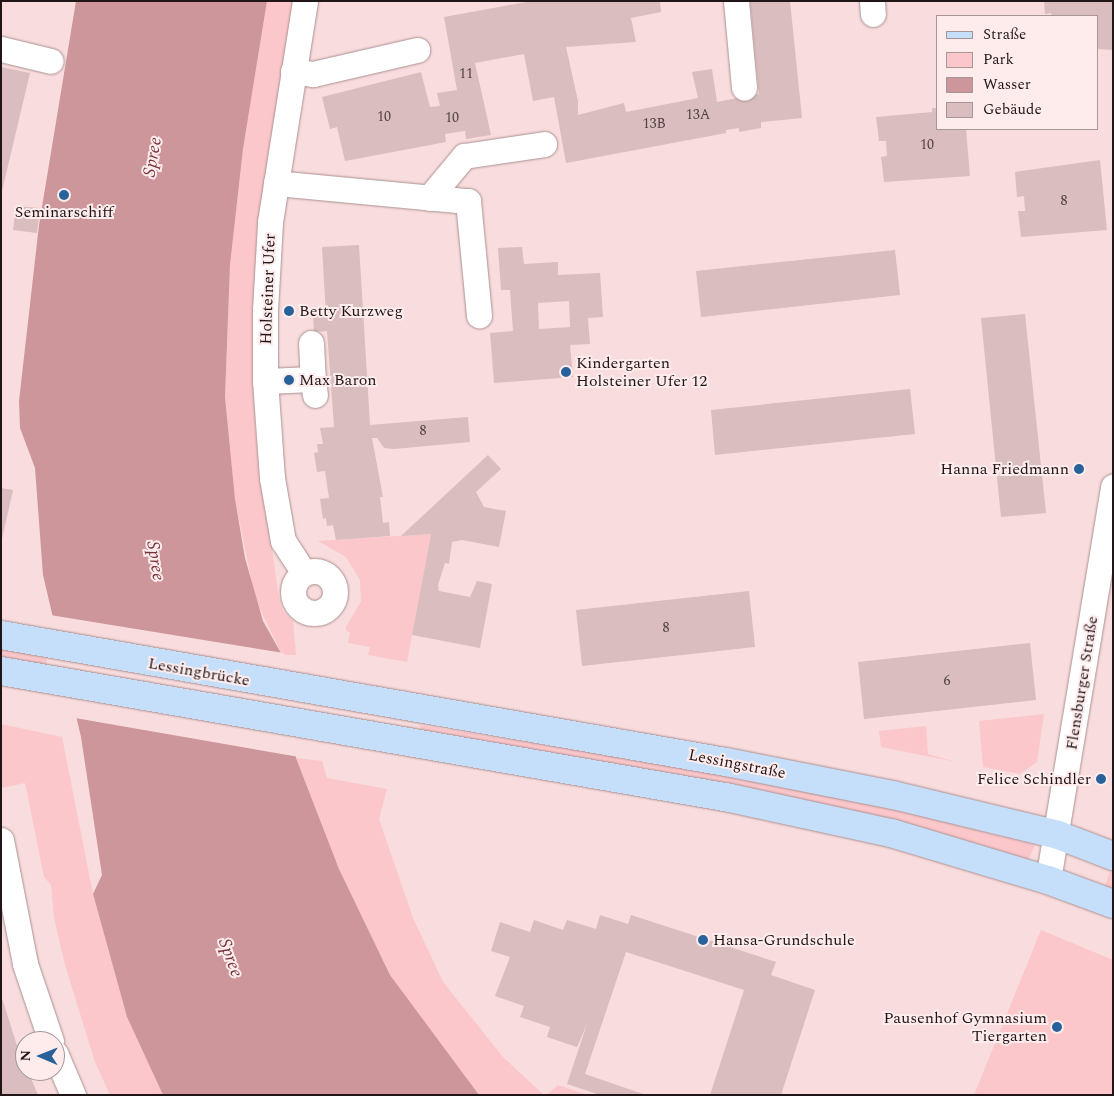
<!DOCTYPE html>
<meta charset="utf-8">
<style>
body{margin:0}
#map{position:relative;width:1114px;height:1096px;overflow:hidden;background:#f9dcdd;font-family:Spectral,serif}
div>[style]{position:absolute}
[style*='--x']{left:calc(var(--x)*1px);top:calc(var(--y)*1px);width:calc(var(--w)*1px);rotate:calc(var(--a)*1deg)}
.green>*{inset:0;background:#fbc7ca}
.water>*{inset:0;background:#cd969a}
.pier>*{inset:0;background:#f9dcdd}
.building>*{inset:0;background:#dabdbe}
.roads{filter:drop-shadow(0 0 1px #ab9091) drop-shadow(0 0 1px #ab9091)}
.minor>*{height:25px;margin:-12.5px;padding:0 12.5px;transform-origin:12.5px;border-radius:12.5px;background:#fff}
.minor>.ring{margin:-12.5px;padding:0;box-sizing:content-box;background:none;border:25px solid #fff;border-radius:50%}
.major>*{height:28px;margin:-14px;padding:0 14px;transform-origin:14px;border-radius:14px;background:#c5dffa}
.dots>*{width:14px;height:14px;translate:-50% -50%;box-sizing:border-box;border:2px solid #feeced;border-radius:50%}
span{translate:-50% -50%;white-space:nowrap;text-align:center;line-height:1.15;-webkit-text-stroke:4px #feeced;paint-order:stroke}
.number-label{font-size:14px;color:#4f4041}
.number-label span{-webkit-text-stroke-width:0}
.poi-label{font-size:16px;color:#211617}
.left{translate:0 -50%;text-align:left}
.right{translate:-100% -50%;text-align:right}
.street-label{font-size:16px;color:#211617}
.water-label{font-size:18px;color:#76323a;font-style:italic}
.frame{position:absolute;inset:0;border:2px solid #211617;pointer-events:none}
.legend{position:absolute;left:936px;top:15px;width:162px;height:115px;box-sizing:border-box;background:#feeced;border:1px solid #a69697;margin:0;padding:6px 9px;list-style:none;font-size:15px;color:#211617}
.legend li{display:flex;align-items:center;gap:10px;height:25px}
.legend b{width:25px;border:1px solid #a69697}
.north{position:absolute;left:15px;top:1031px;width:50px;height:50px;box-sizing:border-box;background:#feeced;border:1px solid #a69697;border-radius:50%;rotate:271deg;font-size:14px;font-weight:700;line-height:20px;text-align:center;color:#211617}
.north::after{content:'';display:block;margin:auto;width:18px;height:22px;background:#28629a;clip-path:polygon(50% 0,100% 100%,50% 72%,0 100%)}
</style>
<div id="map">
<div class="green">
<div style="clip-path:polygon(267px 1px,295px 1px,254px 365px,255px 427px,279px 599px,283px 611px,293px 621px,296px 655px,282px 655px,255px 598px,235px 499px,225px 397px,230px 265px,243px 149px)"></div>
<div style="clip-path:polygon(431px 534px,407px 662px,368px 655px,370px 647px,348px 643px,350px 632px,346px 631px,346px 627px,361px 601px,360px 580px,346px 557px,318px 541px)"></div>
<div style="clip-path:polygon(1px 648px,46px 658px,48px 670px,1px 661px)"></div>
<div style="clip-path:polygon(1044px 714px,1037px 762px,1020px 774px,983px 767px,979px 721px)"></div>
<div style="clip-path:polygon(1px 724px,62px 737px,93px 894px,127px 1017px,163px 1095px,110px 1095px,95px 1062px,65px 965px,54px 918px,51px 885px,44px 877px,25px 783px,1px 788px)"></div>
<div style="clip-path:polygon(420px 725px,682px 767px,899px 810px,1035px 845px,1028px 860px,773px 793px,420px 731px)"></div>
<div style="clip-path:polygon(926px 726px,928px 754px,956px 762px,881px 747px,879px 731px)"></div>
<div style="clip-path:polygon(296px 758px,322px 761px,327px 778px,387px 789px,379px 819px,413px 918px,443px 982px,503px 1057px,544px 1095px,479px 1095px,472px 1088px,390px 975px,339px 869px)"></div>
<div style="clip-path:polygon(1111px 869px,1113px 870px,1113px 891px,1104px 888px)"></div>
<div style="clip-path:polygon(1041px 930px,1113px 960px,1113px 1095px,974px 1095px)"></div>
<div style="clip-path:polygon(558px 1085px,588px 1095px,547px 1095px)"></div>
</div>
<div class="water">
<div style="clip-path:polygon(76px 1px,267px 1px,243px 149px,230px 265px,225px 397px,235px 499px,245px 558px,263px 621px,282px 655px,296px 758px,339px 869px,390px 975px,479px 1095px,163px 1095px,127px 1017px,93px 894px,102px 875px,81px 737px,43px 575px,35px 468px,20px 428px,19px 401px,39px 225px)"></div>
</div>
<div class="pier">
<div style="clip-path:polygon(50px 615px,284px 653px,299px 757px,75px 718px)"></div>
</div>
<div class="building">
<div style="clip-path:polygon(532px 1px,660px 1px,661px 12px,631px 18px,636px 42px,566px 47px,578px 101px,578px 115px,624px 103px,626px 112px,698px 98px,692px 72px,712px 69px,717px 102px,759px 94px,750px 1px,790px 1px,802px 118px,761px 122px,761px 128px,739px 132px,739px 128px,726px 130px,726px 133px,566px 163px,554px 97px,533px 101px,524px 54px,475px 63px,491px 135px,466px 139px,465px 131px,445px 134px,446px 142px,345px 161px,337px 127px,330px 129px,322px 97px,421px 72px,430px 107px,440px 106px,437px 93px,457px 90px,444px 17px)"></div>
<div style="clip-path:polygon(1044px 1px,1113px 1px,1113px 50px,1098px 49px,1098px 16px,1052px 16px,1051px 13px,1045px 14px)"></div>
<div style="clip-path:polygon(1px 67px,30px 73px,2px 191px,1px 191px)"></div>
<div style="clip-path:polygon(932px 108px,938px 108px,938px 129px,966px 129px,970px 176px,884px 182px,881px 157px,887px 156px,886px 141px,879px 141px,876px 117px,932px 112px)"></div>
<div style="clip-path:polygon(1100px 160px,1107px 230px,1021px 237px,1018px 211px,1025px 211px,1024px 196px,1017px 197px,1015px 172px)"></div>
<div style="clip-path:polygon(16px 206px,40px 208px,37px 233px,13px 230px)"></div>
<div style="clip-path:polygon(359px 245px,370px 425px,468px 417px,470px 442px,394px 449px,384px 448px,377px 438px,372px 438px,383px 497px,380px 497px,383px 523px,389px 522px,390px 536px,336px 540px,333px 525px,327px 526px,326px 518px,323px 519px,320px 499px,329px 498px,325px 471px,317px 472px,314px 453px,318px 452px,317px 444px,323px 444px,320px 428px,334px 427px,327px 331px,314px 332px,313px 315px,326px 315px,322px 247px)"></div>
<div style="clip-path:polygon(evenodd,522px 247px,524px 264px,558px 262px,558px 275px,600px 273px,603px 317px,588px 318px,590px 344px,570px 345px,573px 377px,494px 383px,490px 333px,513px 331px,510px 290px,501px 290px,498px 248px,522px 247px,569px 301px,570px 327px,539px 329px,538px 303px,569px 301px)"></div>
<div style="clip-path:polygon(895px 250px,900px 295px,701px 317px,696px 271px)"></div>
<div style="clip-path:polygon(1025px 314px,1046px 513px,1001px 517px,981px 318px)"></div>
<div style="clip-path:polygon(910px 389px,915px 434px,715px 455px,711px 410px)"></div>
<div style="clip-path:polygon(488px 455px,501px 469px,476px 492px,484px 507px,506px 511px,499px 547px,462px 540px,452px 542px,449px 564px,445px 563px,438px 585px,439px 591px,470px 597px,477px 581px,492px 584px,480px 648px,412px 635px,431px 534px,401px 536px)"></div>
<div style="clip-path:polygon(1px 488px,13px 490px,2px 539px,1px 539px)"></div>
<div style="clip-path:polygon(749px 591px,755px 647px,582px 666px,576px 610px)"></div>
<div style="clip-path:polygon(1030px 643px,1036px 700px,864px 719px,858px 662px)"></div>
<div style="clip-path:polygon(600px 915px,628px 924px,631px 915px,776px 962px,771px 975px,815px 990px,781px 1095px,710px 1095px,744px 990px,626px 952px,585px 1074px,646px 1095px,600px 1095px,567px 1084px,587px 1024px,577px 1047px,547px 1037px,550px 1027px,520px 1017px,524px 1006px,495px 996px,510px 957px,491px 951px,500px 922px,530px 932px,534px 920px,563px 930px,567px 920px,596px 929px)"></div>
<div style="clip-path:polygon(1px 995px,25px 1071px,28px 1071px,38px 1095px,1px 1095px)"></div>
</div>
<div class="roads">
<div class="minor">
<div style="--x:736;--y:1;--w:87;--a:84.7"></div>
<div style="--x:872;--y:1;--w:13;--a:86"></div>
<div style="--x:1;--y:49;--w:51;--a:13.5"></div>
<div style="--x:293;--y:71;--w:20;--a:9"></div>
<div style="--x:313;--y:74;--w:107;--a:-13"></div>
<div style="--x:276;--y:183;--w:193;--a:5.4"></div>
<div style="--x:468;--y:201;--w:115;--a:84.5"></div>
<div style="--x:429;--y:198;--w:55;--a:-50.2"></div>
<div style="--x:464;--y:156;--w:81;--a:-8.5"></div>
<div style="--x:311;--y:343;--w:36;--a:87"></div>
<div style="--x:265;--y:381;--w:48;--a:-2.4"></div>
<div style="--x:313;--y:379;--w:16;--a:83"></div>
<div class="ring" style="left:293px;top:571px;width:17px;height:17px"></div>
<div style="--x:304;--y:573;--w:38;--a:-123"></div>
<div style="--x:283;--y:541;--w:64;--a:-99.9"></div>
<div style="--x:272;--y:478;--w:97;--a:-94.1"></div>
<div style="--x:265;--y:381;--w:71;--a:-90"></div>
<div style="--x:265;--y:310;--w:88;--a:-86.7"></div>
<div style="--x:270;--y:222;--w:224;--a:-81"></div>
<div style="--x:1;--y:840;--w:126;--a:79"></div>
<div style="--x:25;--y:964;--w:81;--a:71.3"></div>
<div style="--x:1048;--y:880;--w:399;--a:-80.6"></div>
<div style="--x:55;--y:1053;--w:46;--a:66.8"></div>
</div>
<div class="major">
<div style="--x:1;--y:635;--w:736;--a:9.94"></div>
<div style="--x:726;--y:762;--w:170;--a:11.2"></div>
<div style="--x:893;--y:795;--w:170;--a:13.6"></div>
<div style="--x:1058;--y:835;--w:59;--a:20.9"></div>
<div style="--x:1;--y:671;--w:740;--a:9.88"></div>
<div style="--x:730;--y:798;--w:165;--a:12.3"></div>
<div style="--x:891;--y:833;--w:164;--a:16.7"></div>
<div style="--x:1048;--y:880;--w:69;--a:20.3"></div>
</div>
</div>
<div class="dots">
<div style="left:64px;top:195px;background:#28629a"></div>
<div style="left:289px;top:311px;background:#28629a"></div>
<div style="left:566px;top:372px;background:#28629a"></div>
<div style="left:289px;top:380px;background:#28629a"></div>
<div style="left:1079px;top:469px;background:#28629a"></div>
<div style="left:1101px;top:779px;background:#28629a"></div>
<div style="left:703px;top:940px;background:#28629a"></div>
<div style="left:1057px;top:1027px;background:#28629a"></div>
</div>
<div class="number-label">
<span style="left:466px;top:74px">11</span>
<span style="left:698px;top:115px">13A</span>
<span style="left:384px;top:117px">10</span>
<span style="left:452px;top:118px">10</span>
<span style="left:654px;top:124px">13B</span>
<span style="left:927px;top:145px">10</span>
<span style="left:1064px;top:201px">8</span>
<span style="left:423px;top:431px">8</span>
<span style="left:666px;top:628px">8</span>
<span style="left:947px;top:681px">6</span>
</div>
<div class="poi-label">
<span style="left:64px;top:212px">Seminarschiff</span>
<span class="left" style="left:299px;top:311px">Betty Kurzweg</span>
<span class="left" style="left:576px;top:372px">Kindergarten<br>Holsteiner Ufer 12</span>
<span class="left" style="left:299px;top:380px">Max Baron</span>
<span class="right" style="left:1069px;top:469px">Hanna Friedmann</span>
<span class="right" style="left:1091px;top:779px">Felice Schindler</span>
<span class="left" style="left:713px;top:940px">Hansa-Grundschule</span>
<span class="right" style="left:1047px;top:1027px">Pausenhof Gymnasium<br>Tiergarten</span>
</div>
<div class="street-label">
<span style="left:268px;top:289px;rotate:-88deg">Holsteiner Ufer</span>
<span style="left:199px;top:672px;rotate:10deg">Lessingbrücke</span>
<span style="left:1082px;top:683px;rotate:-81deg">Flensburger Straße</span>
<span style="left:737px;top:764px;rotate:11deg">Lessingstraße</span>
</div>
<div class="water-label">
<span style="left:153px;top:157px;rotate:-80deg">Spree</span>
<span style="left:155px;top:561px;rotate:81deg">Spree</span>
<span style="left:230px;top:958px;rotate:70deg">Spree</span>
</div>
<div class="frame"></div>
<ul class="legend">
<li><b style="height:6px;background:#c5dffa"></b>Straße</li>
<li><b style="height:14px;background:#fbc7ca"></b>Park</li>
<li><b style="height:14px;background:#cd969a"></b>Wasser</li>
<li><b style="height:14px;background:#dabdbe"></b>Gebäude</li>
</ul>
<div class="north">N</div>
</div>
